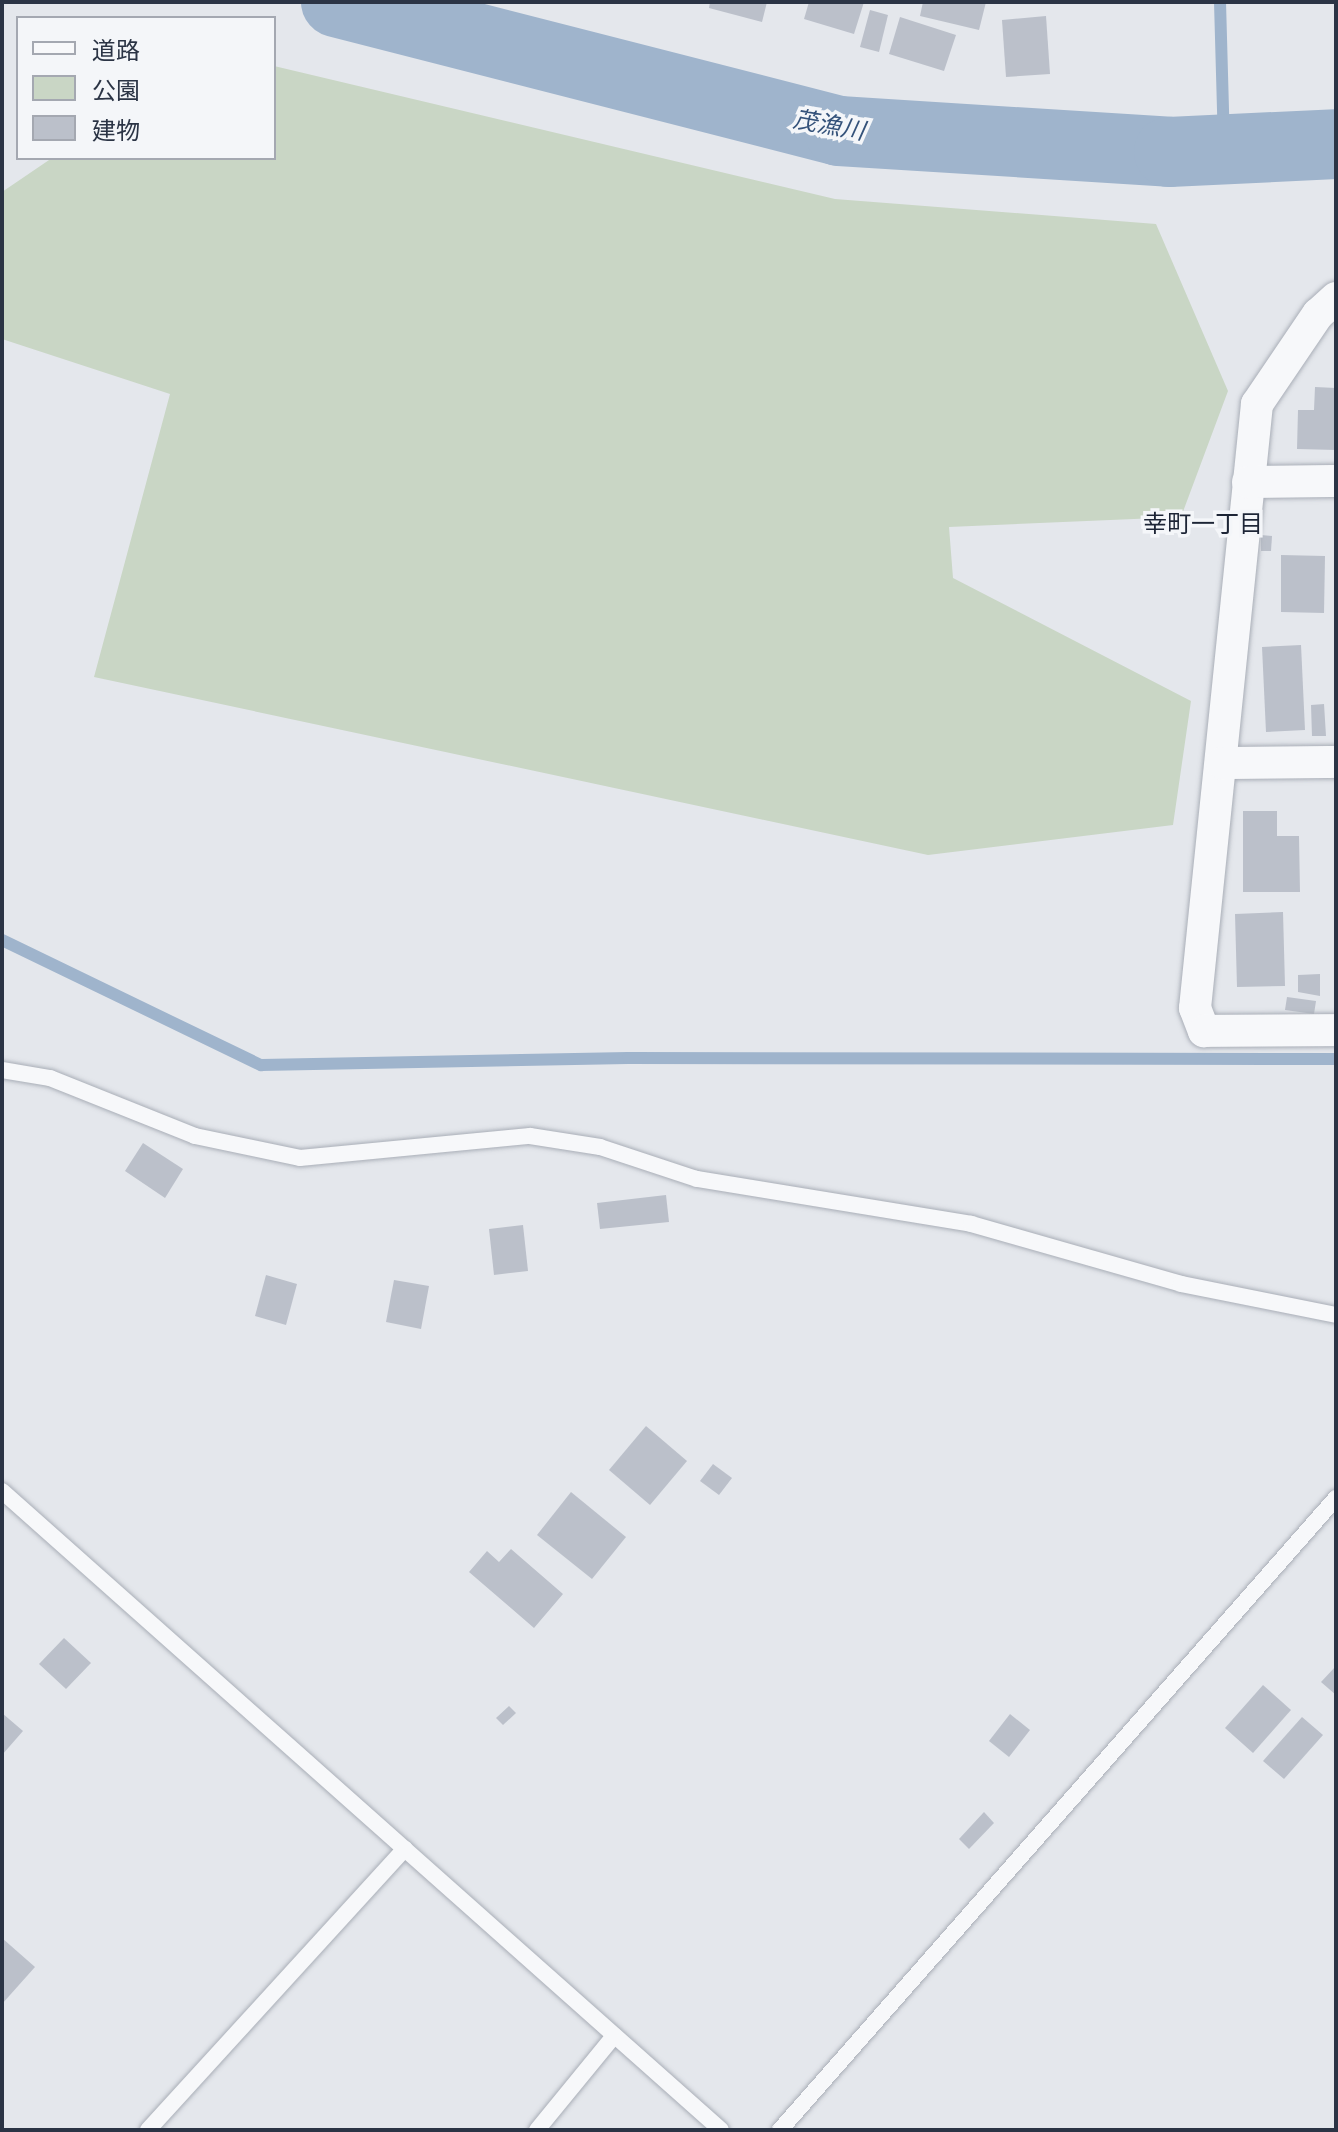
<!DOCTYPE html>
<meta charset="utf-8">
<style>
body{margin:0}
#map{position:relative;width:1338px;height:2132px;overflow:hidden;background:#e4e7ec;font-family:"IBM Plex Sans","Noto Sans JP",sans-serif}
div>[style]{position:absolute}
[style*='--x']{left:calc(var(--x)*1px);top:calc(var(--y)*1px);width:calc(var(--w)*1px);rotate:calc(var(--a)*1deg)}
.green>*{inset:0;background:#c9d6c5}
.stream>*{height:12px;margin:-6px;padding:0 6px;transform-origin:6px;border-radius:6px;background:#9fb4cc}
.river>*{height:70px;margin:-35px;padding:0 35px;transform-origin:35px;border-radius:35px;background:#9fb4cc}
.building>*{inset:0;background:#bbc0ca}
.roads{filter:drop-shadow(0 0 2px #a9aeb7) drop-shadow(0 0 2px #a9aeb7)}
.lane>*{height:16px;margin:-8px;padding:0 8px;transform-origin:8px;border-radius:8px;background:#f7f8fa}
.street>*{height:32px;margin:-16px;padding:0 16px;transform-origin:16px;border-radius:16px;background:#f7f8fa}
span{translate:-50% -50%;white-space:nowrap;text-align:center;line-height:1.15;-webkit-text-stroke:7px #f4f6f9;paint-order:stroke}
.water-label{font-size:24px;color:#34527a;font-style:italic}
.neighbourhood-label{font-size:24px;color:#1d2536}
.frame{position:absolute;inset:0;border:4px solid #2b3445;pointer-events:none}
.legend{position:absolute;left:16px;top:16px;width:260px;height:144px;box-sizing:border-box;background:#f4f6f9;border:2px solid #a4a8b1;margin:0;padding:10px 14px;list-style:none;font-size:24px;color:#2b3445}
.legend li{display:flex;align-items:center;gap:16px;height:40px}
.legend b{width:40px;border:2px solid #a4a8b1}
</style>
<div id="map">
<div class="green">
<div style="clip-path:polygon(274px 66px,835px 199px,1156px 224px,1228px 391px,1181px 517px,949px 527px,953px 578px,1191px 701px,1173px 825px,928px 855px,94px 677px,170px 394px,2px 339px,2px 192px,52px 158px,274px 158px)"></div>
</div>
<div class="stream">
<div style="--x:1220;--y:2;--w:147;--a:88.4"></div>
<div style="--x:2;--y:940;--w:288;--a:25.8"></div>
<div style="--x:261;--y:1065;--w:367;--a:-1.1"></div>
<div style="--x:628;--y:1058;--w:708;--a:0.08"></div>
</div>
<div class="river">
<div style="--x:336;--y:2;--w:519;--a:14.38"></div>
<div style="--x:839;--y:131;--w:331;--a:3.6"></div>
<div style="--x:1169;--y:152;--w:167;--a:-2.7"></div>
</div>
<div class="building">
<div style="clip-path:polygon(710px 2px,767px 2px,762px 22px,709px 8px)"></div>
<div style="clip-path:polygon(809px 2px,864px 2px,854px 34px,804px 19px)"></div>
<div style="clip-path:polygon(923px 2px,986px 2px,979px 30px,920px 16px)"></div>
<div style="clip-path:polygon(870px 10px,888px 15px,879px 52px,860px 47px)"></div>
<div style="clip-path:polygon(1046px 16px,1050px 74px,1006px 77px,1002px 20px)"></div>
<div style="clip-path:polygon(900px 17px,956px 35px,944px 71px,889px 54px)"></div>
<div style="clip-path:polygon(1315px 387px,1336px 388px,1336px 450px,1297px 449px,1298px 410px,1314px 410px)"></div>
<div style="clip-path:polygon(1261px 535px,1272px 536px,1271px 551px,1261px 551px)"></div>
<div style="clip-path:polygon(1281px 555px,1325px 556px,1324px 613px,1281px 612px)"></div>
<div style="clip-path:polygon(1301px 645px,1305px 730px,1266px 732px,1262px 647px)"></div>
<div style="clip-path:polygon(1324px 704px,1326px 736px,1312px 736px,1311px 705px)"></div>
<div style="clip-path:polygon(1243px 811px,1277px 811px,1277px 836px,1299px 836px,1300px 892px,1243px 892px)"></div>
<div style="clip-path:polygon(1283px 912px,1285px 986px,1237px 987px,1235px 914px)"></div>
<div style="clip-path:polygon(1320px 974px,1320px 996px,1298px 992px,1298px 975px)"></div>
<div style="clip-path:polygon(1287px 997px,1316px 1001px,1314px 1014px,1285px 1010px)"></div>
<div style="clip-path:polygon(143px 1143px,183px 1169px,165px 1198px,125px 1171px)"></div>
<div style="clip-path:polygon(666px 1195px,669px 1222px,600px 1229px,597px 1203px)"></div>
<div style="clip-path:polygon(523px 1225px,528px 1271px,494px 1275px,489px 1229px)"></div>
<div style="clip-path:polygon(266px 1275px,297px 1284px,286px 1325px,255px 1316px)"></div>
<div style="clip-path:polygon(394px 1280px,429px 1286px,421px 1329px,386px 1322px)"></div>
<div style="clip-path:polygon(646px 1426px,687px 1461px,650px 1505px,609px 1470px)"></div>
<div style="clip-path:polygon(713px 1464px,732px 1478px,719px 1495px,700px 1481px)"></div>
<div style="clip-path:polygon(571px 1492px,626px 1537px,592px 1579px,537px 1535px)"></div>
<div style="clip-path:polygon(511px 1549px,563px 1594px,534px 1628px,469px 1572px,487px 1551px,499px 1562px)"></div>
<div style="clip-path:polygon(64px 1638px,91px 1663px,66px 1689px,39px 1664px)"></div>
<div style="clip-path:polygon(1336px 1666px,1336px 1695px,1321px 1682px)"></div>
<div style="clip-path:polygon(1263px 1685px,1291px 1710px,1253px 1753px,1225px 1728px)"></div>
<div style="clip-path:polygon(509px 1706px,516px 1713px,503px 1725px,496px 1718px)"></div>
<div style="clip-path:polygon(2px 1713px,23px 1731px,2px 1755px)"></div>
<div style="clip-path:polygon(1010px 1714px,1030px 1730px,1009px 1757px,989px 1741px)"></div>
<div style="clip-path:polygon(1302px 1717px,1323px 1735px,1284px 1779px,1263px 1761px)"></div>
<div style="clip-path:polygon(984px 1812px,994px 1823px,969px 1849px,959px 1839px)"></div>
<div style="clip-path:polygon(2px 1938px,35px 1967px,2px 2004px)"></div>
</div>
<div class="roads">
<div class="lane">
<div style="--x:2;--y:1070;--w:49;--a:9.5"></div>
<div style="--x:50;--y:1078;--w:156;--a:21.8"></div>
<div style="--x:195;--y:1136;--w:107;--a:11.8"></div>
<div style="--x:300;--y:1158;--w:231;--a:-5.5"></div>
<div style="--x:530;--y:1136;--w:71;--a:8.9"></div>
<div style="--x:600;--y:1147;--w:102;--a:18.3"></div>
<div style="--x:697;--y:1179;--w:278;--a:9.3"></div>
<div style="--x:971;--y:1224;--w:218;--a:15.9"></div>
<div style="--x:1181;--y:1284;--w:158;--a:11.3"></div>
<div style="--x:2;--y:1491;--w:962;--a:41.63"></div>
<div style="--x:148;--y:2130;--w:381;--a:-47.6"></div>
<div style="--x:537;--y:2130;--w:122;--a:-50.7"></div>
<div style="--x:780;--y:2130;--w:842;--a:-48.66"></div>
</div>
<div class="street">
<div style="--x:1336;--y:298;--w:24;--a:138"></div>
<div style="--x:1318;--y:314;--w:109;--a:124.1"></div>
<div style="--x:1257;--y:404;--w:607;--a:95.86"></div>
<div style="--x:1195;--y:1008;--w:25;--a:69"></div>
<div style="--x:1204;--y:1031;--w:132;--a:-0.4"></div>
<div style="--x:1248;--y:482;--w:88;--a:-0.7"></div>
<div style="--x:1222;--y:763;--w:114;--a:-0.5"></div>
</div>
</div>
<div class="water-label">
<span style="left:829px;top:125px;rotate:10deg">茂漁川</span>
</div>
<div class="neighbourhood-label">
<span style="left:1203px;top:524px">幸町一丁目</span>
</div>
<div class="frame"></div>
<ul class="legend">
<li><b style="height:10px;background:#f7f8fa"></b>道路</li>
<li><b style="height:22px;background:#c9d6c5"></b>公園</li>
<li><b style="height:22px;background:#bbc0ca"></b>建物</li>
</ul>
</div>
